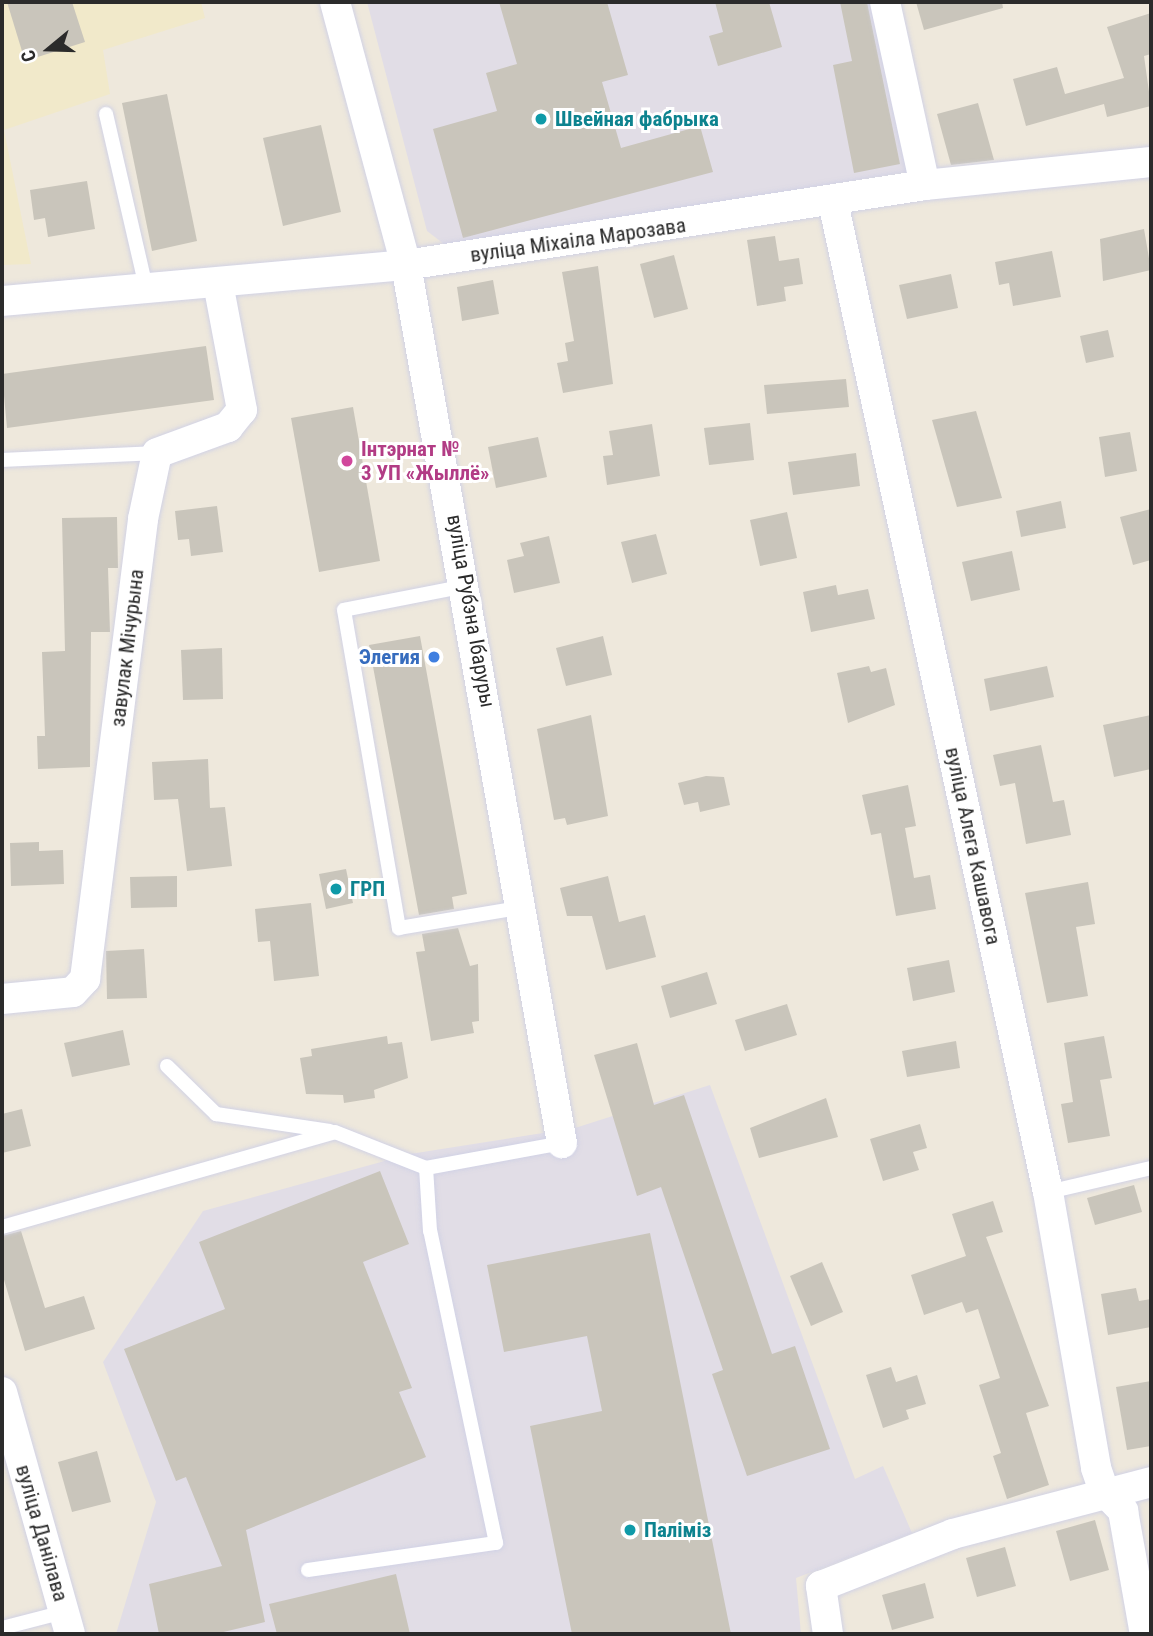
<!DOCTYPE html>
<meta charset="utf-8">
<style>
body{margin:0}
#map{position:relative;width:1153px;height:1636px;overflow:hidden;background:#eee8dc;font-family:"Roboto Condensed",sans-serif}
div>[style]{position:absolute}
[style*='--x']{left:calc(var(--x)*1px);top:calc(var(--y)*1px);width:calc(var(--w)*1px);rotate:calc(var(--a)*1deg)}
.industrial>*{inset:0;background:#e1dde6}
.education>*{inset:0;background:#f1e9ca}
.building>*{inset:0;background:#c9c5bb}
.roads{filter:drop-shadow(0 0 2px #d1d2e5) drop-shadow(0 0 2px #d1d2e5)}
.lane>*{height:14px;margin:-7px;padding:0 7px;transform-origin:7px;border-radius:7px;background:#fff}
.street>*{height:30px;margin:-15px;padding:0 15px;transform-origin:15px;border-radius:15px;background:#fff}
.dots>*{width:19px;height:19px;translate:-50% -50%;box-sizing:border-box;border:4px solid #fff;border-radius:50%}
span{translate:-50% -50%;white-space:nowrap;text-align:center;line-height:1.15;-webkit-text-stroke:6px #fff;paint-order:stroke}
.culture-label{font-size:21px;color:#0d838f;font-weight:700}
.left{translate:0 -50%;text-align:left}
.street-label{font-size:21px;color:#2b2b2b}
.hotel-label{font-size:21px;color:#b23c85;font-weight:700}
.shop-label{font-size:21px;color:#366cbe;font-weight:700}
.right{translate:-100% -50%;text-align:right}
.frame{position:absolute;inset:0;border:4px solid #2b2b2b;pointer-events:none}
.north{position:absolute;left:14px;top:14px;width:70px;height:70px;-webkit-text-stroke:5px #fff;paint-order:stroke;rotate:251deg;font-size:19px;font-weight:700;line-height:28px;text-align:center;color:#2b2b2b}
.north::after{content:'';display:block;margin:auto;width:24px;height:32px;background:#2b2b2b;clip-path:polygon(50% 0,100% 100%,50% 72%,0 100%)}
</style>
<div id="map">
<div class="industrial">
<div style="clip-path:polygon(367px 2px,875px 2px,910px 171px,448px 247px,427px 231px)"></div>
<div style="clip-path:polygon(710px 1085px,855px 1479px,883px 1466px,912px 1533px,796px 1578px,801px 1634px,116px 1634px,156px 1502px,103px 1362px,203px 1211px,410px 1154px,575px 1128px)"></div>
</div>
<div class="education">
<div style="clip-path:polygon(2px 2px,201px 2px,205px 18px,103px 50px,110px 94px,4px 130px,31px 264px,2px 265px)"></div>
</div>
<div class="building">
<div style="clip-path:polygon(7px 2px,72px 2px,85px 42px,25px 61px)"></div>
<div style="clip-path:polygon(499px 2px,607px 2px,628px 75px,602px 82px,621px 148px,700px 126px,713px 172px,463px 238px,433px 129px,497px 111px,486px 73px,517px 64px)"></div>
<div style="clip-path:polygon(715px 2px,769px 2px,782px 47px,718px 66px,709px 36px,723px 32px)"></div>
<div style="clip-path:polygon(840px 2px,867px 2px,900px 164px,854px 173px,833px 65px,852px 61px)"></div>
<div style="clip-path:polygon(916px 2px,1002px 2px,1003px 8px,924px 30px)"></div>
<div style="clip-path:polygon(1151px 13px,1151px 54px,1144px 56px,1151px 106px,1107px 117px,1104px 104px,1026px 126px,1013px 79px,1057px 67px,1065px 94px,1124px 78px,1107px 27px)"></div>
<div style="clip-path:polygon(167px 94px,197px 241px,152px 251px,122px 103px)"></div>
<div style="clip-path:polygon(978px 103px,994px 160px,951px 165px,937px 114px)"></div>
<div style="clip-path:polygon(321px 125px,341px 212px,283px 226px,263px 138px)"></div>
<div style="clip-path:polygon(87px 181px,95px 229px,48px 237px,45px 218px,34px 220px,30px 190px)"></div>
<div style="clip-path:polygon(1144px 229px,1151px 270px,1103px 281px,1100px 239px)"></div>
<div style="clip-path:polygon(775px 236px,779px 261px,799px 258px,803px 284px,784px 287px,786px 301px,757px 306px,747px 240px)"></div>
<div style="clip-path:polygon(1052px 251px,1061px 297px,1013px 306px,1009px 283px,999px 285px,995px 262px)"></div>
<div style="clip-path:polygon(674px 255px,688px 309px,654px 318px,640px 264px)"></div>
<div style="clip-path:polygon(598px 266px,613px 384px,563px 393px,557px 363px,568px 361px,565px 343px,574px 341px,562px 272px)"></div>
<div style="clip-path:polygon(951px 274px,958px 308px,907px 319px,899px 285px)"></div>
<div style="clip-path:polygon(493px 280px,499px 314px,462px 321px,457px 287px)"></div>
<div style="clip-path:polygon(1108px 330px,1114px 357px,1086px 363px,1080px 336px)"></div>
<div style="clip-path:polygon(206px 346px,214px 400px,7px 428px,2px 374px)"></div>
<div style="clip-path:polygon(846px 379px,849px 407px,767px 414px,764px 385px)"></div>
<div style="clip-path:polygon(353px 407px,380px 561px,319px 572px,291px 418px)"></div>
<div style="clip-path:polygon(976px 411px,1002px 498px,957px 507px,932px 420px)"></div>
<div style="clip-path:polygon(750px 423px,754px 460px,709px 465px,704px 428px)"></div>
<div style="clip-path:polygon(652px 424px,660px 476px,607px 485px,603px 456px,613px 455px,609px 431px)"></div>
<div style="clip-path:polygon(1130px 432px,1137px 471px,1105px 477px,1099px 437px)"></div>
<div style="clip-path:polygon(538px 437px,547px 477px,496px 488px,488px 447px)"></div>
<div style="clip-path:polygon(856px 453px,860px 486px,793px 495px,788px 462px)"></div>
<div style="clip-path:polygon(1061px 501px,1066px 528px,1021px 537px,1016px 511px)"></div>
<div style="clip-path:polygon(217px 506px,223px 552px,191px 556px,189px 539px,178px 540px,175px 511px)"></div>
<div style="clip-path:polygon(1151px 509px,1151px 560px,1133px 565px,1120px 517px)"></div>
<div style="clip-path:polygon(787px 512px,797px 558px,760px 566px,750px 520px)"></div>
<div style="clip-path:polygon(117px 517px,118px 568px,108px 568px,110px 632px,91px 632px,90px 767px,38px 769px,37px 736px,45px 736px,42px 652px,65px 651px,62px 518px)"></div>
<div style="clip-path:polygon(656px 534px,667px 574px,632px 583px,621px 542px)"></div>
<div style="clip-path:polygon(549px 536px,560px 583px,514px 593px,507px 560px,524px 556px,520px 543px)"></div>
<div style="clip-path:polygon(1012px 551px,1020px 590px,971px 601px,962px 562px)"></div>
<div style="clip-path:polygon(836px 585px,838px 595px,868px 589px,875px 619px,811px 632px,803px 592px)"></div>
<div style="clip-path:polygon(420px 636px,467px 894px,452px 897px,454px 909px,419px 915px,369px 645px)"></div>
<div style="clip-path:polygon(603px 636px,612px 675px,566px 686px,556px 648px)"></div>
<div style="clip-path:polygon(222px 648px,223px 699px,183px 700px,181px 650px)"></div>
<div style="clip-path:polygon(869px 666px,871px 672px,886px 668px,895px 705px,848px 723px,837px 673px)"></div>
<div style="clip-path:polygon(1047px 666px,1054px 697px,990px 711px,984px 679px)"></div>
<div style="clip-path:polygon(591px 715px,608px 816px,567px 825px,565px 818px,554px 820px,537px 729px)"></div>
<div style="clip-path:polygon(1151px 715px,1151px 769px,1114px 777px,1103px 725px)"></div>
<div style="clip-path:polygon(1041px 745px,1053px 802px,1064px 800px,1071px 835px,1026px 844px,1015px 783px,1000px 786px,993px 755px)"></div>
<div style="clip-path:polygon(208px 759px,210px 808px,225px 807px,232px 866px,187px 871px,178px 799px,154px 800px,152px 762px)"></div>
<div style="clip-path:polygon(706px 776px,724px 777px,730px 805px,700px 812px,698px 802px,684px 805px,678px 783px)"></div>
<div style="clip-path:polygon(908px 785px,916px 826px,905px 828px,914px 878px,930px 875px,936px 909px,896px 916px,881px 833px,871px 835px,862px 795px)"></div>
<div style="clip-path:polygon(39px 842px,39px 851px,63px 850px,64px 884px,11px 886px,10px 843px)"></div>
<div style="clip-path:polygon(346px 869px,353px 903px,326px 909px,319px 874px)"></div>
<div style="clip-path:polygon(177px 876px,177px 907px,131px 908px,130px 877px)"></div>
<div style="clip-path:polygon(608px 876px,619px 922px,645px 915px,656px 957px,606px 970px,592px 916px,567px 916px,560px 888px)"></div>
<div style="clip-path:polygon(1088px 882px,1095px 924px,1076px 927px,1088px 996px,1047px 1003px,1025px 893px)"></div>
<div style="clip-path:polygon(311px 903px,319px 976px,274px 981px,270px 941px,258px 942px,255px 909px)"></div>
<div style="clip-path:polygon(458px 928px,470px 966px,478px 964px,479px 1021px,472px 1022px,474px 1033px,431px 1041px,416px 952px,425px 951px,422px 934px)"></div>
<div style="clip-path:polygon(144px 949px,147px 998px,107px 999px,106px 951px)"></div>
<div style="clip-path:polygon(949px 960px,955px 992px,913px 1001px,907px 968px)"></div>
<div style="clip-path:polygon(707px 972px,717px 1004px,670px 1018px,661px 986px)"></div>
<div style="clip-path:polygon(787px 1004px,797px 1035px,745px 1051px,735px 1020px)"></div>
<div style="clip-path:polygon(123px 1030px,130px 1065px,72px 1077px,64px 1043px)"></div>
<div style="clip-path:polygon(387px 1036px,388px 1044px,402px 1042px,408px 1078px,374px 1090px,375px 1098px,344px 1103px,343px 1095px,306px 1094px,300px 1058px,312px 1056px,311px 1049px)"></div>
<div style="clip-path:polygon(1104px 1036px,1112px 1078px,1100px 1080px,1110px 1136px,1068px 1143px,1061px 1104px,1073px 1102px,1064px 1043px)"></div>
<div style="clip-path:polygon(956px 1041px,960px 1068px,907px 1077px,902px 1051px)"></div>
<div style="clip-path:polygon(637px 1043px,654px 1105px,684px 1095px,772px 1354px,795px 1346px,830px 1449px,747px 1476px,712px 1374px,723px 1370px,661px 1187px,637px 1196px,594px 1055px)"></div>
<div style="clip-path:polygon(826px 1098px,838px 1137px,759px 1158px,750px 1128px)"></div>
<div style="clip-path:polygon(22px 1109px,31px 1146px,2px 1153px,2px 1114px)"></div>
<div style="clip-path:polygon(920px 1124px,927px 1148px,913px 1152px,919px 1170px,883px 1181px,870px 1139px)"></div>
<div style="clip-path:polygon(380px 1171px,409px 1244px,363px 1262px,412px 1388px,399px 1392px,426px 1457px,246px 1530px,265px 1622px,215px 1634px,159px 1634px,149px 1584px,222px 1566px,186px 1477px,176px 1481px,124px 1349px,225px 1309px,199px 1242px)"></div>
<div style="clip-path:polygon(1134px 1185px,1142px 1212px,1095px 1225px,1087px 1198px)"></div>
<div style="clip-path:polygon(993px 1201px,1003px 1232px,986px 1237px,1049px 1406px,1026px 1413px,1049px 1485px,1007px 1499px,993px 1456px,1001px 1453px,979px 1385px,1000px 1378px,978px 1309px,966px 1313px,962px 1302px,924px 1315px,911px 1275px,966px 1256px,952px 1214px)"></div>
<div style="clip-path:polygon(21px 1231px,45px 1308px,84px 1296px,95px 1329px,25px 1351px,2px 1273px,2px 1236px)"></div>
<div style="clip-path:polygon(650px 1233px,663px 1297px,731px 1634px,572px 1634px,530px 1426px,602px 1411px,587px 1336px,504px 1352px,487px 1265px)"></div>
<div style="clip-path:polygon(822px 1262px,843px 1312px,811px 1326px,790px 1276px)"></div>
<div style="clip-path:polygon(1136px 1288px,1139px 1301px,1151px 1299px,1151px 1327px,1108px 1335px,1101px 1294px)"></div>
<div style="clip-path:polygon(891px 1367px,896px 1382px,917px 1375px,926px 1404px,906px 1410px,909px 1419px,883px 1428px,866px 1375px)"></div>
<div style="clip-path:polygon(1151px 1381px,1151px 1446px,1127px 1450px,1116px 1387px)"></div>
<div style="clip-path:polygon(97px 1451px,111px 1502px,72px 1512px,58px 1462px)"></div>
<div style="clip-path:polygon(1095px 1520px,1109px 1570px,1070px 1581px,1056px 1531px)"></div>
<div style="clip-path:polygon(1005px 1547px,1016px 1586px,977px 1597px,966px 1558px)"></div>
<div style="clip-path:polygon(396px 1574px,410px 1634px,277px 1634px,269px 1604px)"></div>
<div style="clip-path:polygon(925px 1583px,934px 1618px,892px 1630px,882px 1595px)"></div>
</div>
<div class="roads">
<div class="lane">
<div style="--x:106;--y:114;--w:182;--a:77"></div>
<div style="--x:2;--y:460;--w:155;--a:-2.6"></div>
<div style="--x:466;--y:586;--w:124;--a:168.9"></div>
<div style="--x:344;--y:610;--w:323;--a:80.2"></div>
<div style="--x:399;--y:928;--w:127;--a:-9.5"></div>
<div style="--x:167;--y:1066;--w:69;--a:44.4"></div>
<div style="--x:216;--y:1114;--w:115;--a:8.5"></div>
<div style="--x:1048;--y:1192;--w:106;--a:-13.1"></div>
<div style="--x:2;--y:1227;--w:346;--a:-15.9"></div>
<div style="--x:335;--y:1132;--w:98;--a:21.6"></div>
<div style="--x:426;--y:1168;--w:138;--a:-10.4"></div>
<div style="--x:308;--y:1570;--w:190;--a:-8.2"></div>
<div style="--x:496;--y:1543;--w:319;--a:-101.9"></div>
<div style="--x:430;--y:1231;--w:63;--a:-93.6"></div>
<div style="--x:2;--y:1628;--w:64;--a:-14.5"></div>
</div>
<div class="street">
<div style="--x:335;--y:2;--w:272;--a:74.9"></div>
<div style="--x:406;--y:265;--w:892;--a:79.93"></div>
<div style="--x:885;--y:2;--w:187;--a:77.7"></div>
<div style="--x:833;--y:202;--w:1013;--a:77.75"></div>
<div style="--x:1048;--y:1192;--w:280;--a:80.1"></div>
<div style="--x:1096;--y:1468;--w:24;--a:71"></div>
<div style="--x:1104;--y:1491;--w:28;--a:46"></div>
<div style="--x:1123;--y:1511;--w:125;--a:79.9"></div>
<div style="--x:2;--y:301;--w:406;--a:-5.1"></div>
<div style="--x:406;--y:265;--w:525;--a:-8.76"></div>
<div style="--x:925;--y:185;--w:227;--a:-5.8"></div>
<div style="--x:2;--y:999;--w:71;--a:-5.6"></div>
<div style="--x:73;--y:992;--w:18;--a:-47"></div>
<div style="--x:85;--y:979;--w:464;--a:-82.8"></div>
<div style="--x:143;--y:519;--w:67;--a:-78"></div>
<div style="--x:157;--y:453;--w:76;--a:-20.1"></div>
<div style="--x:228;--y:427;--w:22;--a:-51"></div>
<div style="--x:242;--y:410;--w:129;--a:-100.7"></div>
<div style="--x:2;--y:1392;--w:251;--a:74.3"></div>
<div style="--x:828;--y:1634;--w:49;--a:-98.3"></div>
<div style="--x:821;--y:1586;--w:142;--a:-21.5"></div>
<div style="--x:953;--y:1534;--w:205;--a:-14.7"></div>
</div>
</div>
<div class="dots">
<div style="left:541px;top:119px;background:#0f9aa8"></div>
<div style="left:347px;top:461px;background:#d1479c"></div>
<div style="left:434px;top:657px;background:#3f7fe0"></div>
<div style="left:336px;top:889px;background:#0f9aa8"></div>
<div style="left:630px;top:1530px;background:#0f9aa8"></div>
</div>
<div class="culture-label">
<span class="left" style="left:555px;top:119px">Швейная фабрыка</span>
<span class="left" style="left:350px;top:889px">ГРП</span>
<span class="left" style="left:644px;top:1530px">Паліміз</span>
</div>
<div class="street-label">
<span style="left:578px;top:240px;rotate:-8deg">вуліца Міхаіла Марозава</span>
<span style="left:471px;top:611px;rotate:80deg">вуліца Рубэна Ібаруры</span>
<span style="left:127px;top:648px;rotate:-83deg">завулак Мічурына</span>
<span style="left:973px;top:846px;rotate:78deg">вуліца Алега Кашавога</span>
<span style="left:42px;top:1533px;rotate:74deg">вуліца Данілава</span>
</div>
<div class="hotel-label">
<span class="left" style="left:361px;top:461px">Інтэрнат №<br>3 УП «Жыллё»</span>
</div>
<div class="shop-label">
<span class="right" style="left:420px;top:657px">Элегия</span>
</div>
<div class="frame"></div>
<div class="north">С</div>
</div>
